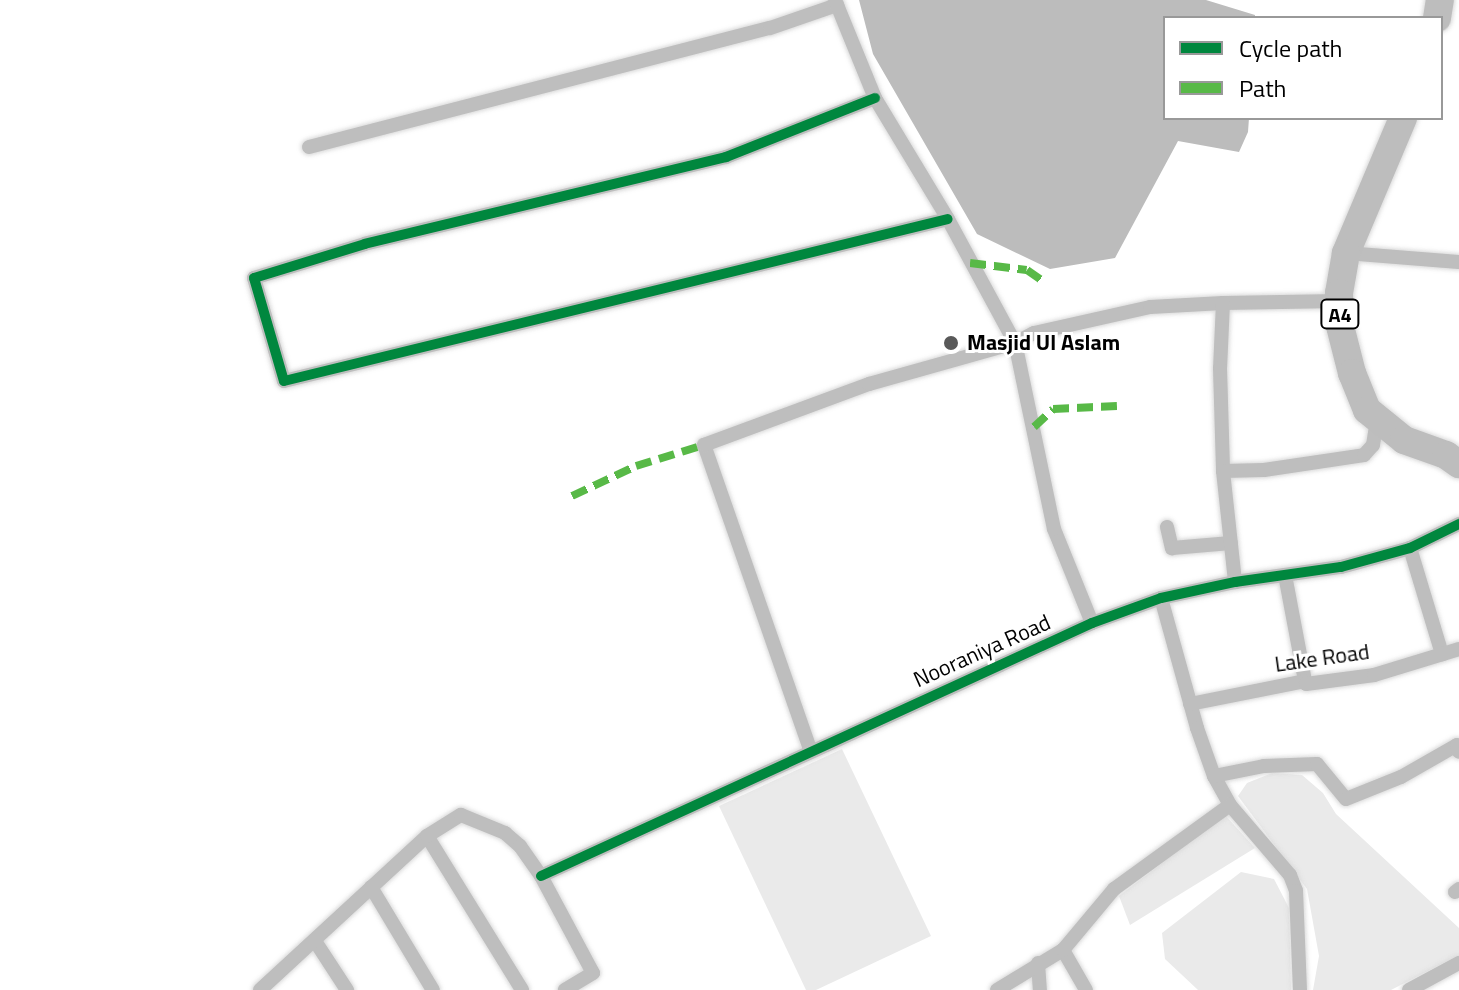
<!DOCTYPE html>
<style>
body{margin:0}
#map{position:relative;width:1459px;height:990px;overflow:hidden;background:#fff;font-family:"Titillium Web",sans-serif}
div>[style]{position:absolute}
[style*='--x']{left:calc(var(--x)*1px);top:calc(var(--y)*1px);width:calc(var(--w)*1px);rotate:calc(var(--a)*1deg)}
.green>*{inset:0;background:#eaeaea}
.water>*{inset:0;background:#bcbcbc}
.roads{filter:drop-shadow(0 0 2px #dbdbdb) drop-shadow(0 0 2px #dbdbdb)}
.street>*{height:14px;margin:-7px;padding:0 7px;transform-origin:7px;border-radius:7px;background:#bebebe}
.highway>*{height:28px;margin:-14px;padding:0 14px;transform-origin:14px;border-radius:14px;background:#bdbdbd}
.quiet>*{height:8px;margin-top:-4px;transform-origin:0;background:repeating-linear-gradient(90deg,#58b947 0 16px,transparent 0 24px)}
.cycleway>*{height:10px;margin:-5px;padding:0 5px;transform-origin:5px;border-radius:5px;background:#00873e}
.dots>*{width:22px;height:22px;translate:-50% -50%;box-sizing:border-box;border:4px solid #fff;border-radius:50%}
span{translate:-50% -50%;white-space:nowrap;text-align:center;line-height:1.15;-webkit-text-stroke:6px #fff;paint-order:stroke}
.shield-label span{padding:2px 6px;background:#fff;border:2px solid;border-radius:6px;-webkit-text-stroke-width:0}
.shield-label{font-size:20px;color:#000;font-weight:700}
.poi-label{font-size:22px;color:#000;font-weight:700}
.left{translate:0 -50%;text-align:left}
.street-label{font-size:22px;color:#000}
.legend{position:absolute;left:1163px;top:16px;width:280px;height:104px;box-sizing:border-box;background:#fff;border:2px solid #999;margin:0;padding:10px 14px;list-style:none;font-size:24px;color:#000}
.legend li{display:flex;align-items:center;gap:16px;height:40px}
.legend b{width:40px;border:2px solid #999}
</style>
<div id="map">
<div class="green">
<div style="clip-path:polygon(842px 749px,931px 936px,816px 990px,806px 990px,719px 806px)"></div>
<div style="clip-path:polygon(1272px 773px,1302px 775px,1323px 793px,1336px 814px,1459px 928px,1459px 955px,1391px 990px,1313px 990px,1319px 956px,1307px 889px,1238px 796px,1247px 783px)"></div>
<div style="clip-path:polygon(1225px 815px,1255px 848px,1130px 925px,1119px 896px)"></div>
<div style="clip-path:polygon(1241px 872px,1274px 879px,1289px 908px,1291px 990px,1198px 990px,1165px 959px,1162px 933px)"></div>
</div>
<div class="water">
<div style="clip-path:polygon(859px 0,1206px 0,1255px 15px,1255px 18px,1165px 18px,1165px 118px,1249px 118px,1248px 132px,1239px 152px,1178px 141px,1115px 258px,1050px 269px,977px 234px,873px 54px)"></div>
</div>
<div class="roads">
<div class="street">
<div style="--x:875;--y:98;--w:160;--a:158.4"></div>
<div style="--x:726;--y:157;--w:371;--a:166.5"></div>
<div style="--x:365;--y:244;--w:116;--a:163"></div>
<div style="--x:254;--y:278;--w:107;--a:73.8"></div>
<div style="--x:284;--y:381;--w:683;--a:-13.71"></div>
<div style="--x:309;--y:147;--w:476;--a:-14.5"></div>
<div style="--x:770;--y:28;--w:71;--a:-18.9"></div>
<div style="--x:1346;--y:253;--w:113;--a:4.6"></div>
<div style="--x:1223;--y:303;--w:116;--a:-1"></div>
<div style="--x:1223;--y:471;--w:41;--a:-1.4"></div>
<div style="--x:1264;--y:470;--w:101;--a:-8.5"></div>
<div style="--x:1364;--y:455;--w:13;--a:-48"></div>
<div style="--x:1373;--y:445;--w:25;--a:-81"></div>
<div style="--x:1167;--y:527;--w:22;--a:77"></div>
<div style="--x:1172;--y:548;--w:59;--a:-4.8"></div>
<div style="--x:1410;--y:548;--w:111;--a:73.2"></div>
<div style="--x:1285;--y:575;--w:108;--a:79.3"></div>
<div style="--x:1161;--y:598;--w:135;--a:74.5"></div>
<div style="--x:1197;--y:728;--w:51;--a:70.5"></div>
<div style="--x:1214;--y:776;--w:33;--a:61"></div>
<div style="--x:1230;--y:805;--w:92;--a:49.4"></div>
<div style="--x:1290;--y:875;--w:17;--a:69"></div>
<div style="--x:1296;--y:891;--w:99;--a:87.7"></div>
<div style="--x:1092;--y:623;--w:101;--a:-112"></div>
<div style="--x:1054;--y:529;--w:190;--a:-101.8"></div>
<div style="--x:1015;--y:343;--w:21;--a:-28"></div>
<div style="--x:1034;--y:333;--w:119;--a:-12.6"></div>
<div style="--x:1150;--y:307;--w:73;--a:-3.1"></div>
<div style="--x:1223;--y:303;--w:65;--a:92.6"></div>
<div style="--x:1220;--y:368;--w:103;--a:88.3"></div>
<div style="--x:1223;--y:471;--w:112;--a:83.8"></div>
<div style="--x:1190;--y:704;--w:117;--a:-11.3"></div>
<div style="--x:1305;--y:681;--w:3;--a:72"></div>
<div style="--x:1306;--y:684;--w:69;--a:-7.5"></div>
<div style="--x:1374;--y:675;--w:89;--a:-17"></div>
<div style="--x:810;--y:749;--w:322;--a:-109.2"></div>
<div style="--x:704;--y:445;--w:176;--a:-20.3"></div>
<div style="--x:869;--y:384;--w:152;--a:-15.7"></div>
<div style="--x:1015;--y:343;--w:141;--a:-118.4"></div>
<div style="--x:948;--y:219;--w:141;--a:-121.1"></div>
<div style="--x:875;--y:98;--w:106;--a:-112.2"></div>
<div style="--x:1214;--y:776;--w:51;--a:-11.3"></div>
<div style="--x:1264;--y:766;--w:53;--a:-2.2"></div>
<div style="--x:1317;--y:764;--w:45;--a:50.4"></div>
<div style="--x:1346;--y:799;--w:59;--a:-21.8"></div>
<div style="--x:1401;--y:777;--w:64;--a:-29.7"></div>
<div style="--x:1457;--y:745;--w:7;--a:74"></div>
<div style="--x:427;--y:836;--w:181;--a:58.3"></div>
<div style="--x:541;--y:876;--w:606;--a:-24.66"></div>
<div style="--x:1092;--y:623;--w:73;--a:-19.9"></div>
<div style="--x:1161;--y:598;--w:76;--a:-12.2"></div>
<div style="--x:1235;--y:582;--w:107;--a:-8.1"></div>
<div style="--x:1341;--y:567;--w:72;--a:-15.4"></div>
<div style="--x:1410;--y:548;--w:55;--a:-26.1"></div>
<div style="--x:371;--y:887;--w:120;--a:59"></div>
<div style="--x:1455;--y:892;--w:5;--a:-37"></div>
<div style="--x:315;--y:941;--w:59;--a:56.9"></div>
<div style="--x:1063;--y:950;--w:46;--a:60.1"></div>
<div style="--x:1038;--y:963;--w:27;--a:86"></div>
<div style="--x:260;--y:990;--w:227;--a:-42.7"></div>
<div style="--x:427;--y:836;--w:40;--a:-32"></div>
<div style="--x:461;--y:815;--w:48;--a:22.2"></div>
<div style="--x:505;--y:833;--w:20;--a:41"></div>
<div style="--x:520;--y:846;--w:37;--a:55"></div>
<div style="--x:541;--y:876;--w:110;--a:61.8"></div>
<div style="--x:593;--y:973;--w:33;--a:149"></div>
<div style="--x:997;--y:990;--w:77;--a:-31.2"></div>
<div style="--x:1063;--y:950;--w:80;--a:-50.1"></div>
<div style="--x:1114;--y:889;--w:143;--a:-35.9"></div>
<div style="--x:1409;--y:990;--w:57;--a:-28.4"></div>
</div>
<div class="highway">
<div style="--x:1437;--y:18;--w:18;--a:-81"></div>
<div style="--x:1403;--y:118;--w:147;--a:112.9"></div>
<div style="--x:1346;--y:253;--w:41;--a:99.9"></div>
<div style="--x:1339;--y:293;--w:33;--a:88"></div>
<div style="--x:1340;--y:326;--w:49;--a:75.7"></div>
<div style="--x:1352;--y:373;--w:40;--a:68"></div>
<div style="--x:1367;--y:410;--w:48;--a:39"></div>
<div style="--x:1404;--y:440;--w:45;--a:19.7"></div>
<div style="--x:1446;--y:455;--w:16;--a:35"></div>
</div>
</div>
<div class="quiet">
<div style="--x:970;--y:263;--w:57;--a:7"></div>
<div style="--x:1027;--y:270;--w:21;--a:35"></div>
<div style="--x:1034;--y:427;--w:26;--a:-43"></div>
<div style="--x:1053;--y:409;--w:64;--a:-2.7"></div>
<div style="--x:572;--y:496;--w:71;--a:-25.1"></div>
<div style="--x:636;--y:466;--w:71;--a:-17.2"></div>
</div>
<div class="cycleway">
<div style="--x:875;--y:98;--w:160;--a:158.4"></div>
<div style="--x:726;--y:157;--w:371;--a:166.5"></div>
<div style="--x:365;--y:244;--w:116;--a:163"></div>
<div style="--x:254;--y:278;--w:107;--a:73.8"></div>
<div style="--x:284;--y:381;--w:683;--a:-13.71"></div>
<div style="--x:541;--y:876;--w:606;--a:-24.66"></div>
<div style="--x:1092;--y:623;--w:73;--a:-19.9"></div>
<div style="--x:1161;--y:598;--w:76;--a:-12.2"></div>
<div style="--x:1235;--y:582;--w:107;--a:-8.1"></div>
<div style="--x:1341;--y:567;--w:72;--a:-15.4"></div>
<div style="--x:1410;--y:548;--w:55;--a:-26.1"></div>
</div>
<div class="dots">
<div style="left:951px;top:343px;background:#595959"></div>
</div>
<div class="shield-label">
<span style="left:1340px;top:314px">A4</span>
</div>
<div class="poi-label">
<span class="left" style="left:967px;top:343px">Masjid Ul Aslam</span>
</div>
<div class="street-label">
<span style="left:982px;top:651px;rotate:-24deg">Nooraniya Road</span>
<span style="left:1322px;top:658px;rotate:-8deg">Lake Road</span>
</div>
<ul class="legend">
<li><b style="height:10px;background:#00873e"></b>Cycle path</li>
<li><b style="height:10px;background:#58b947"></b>Path</li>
</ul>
</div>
